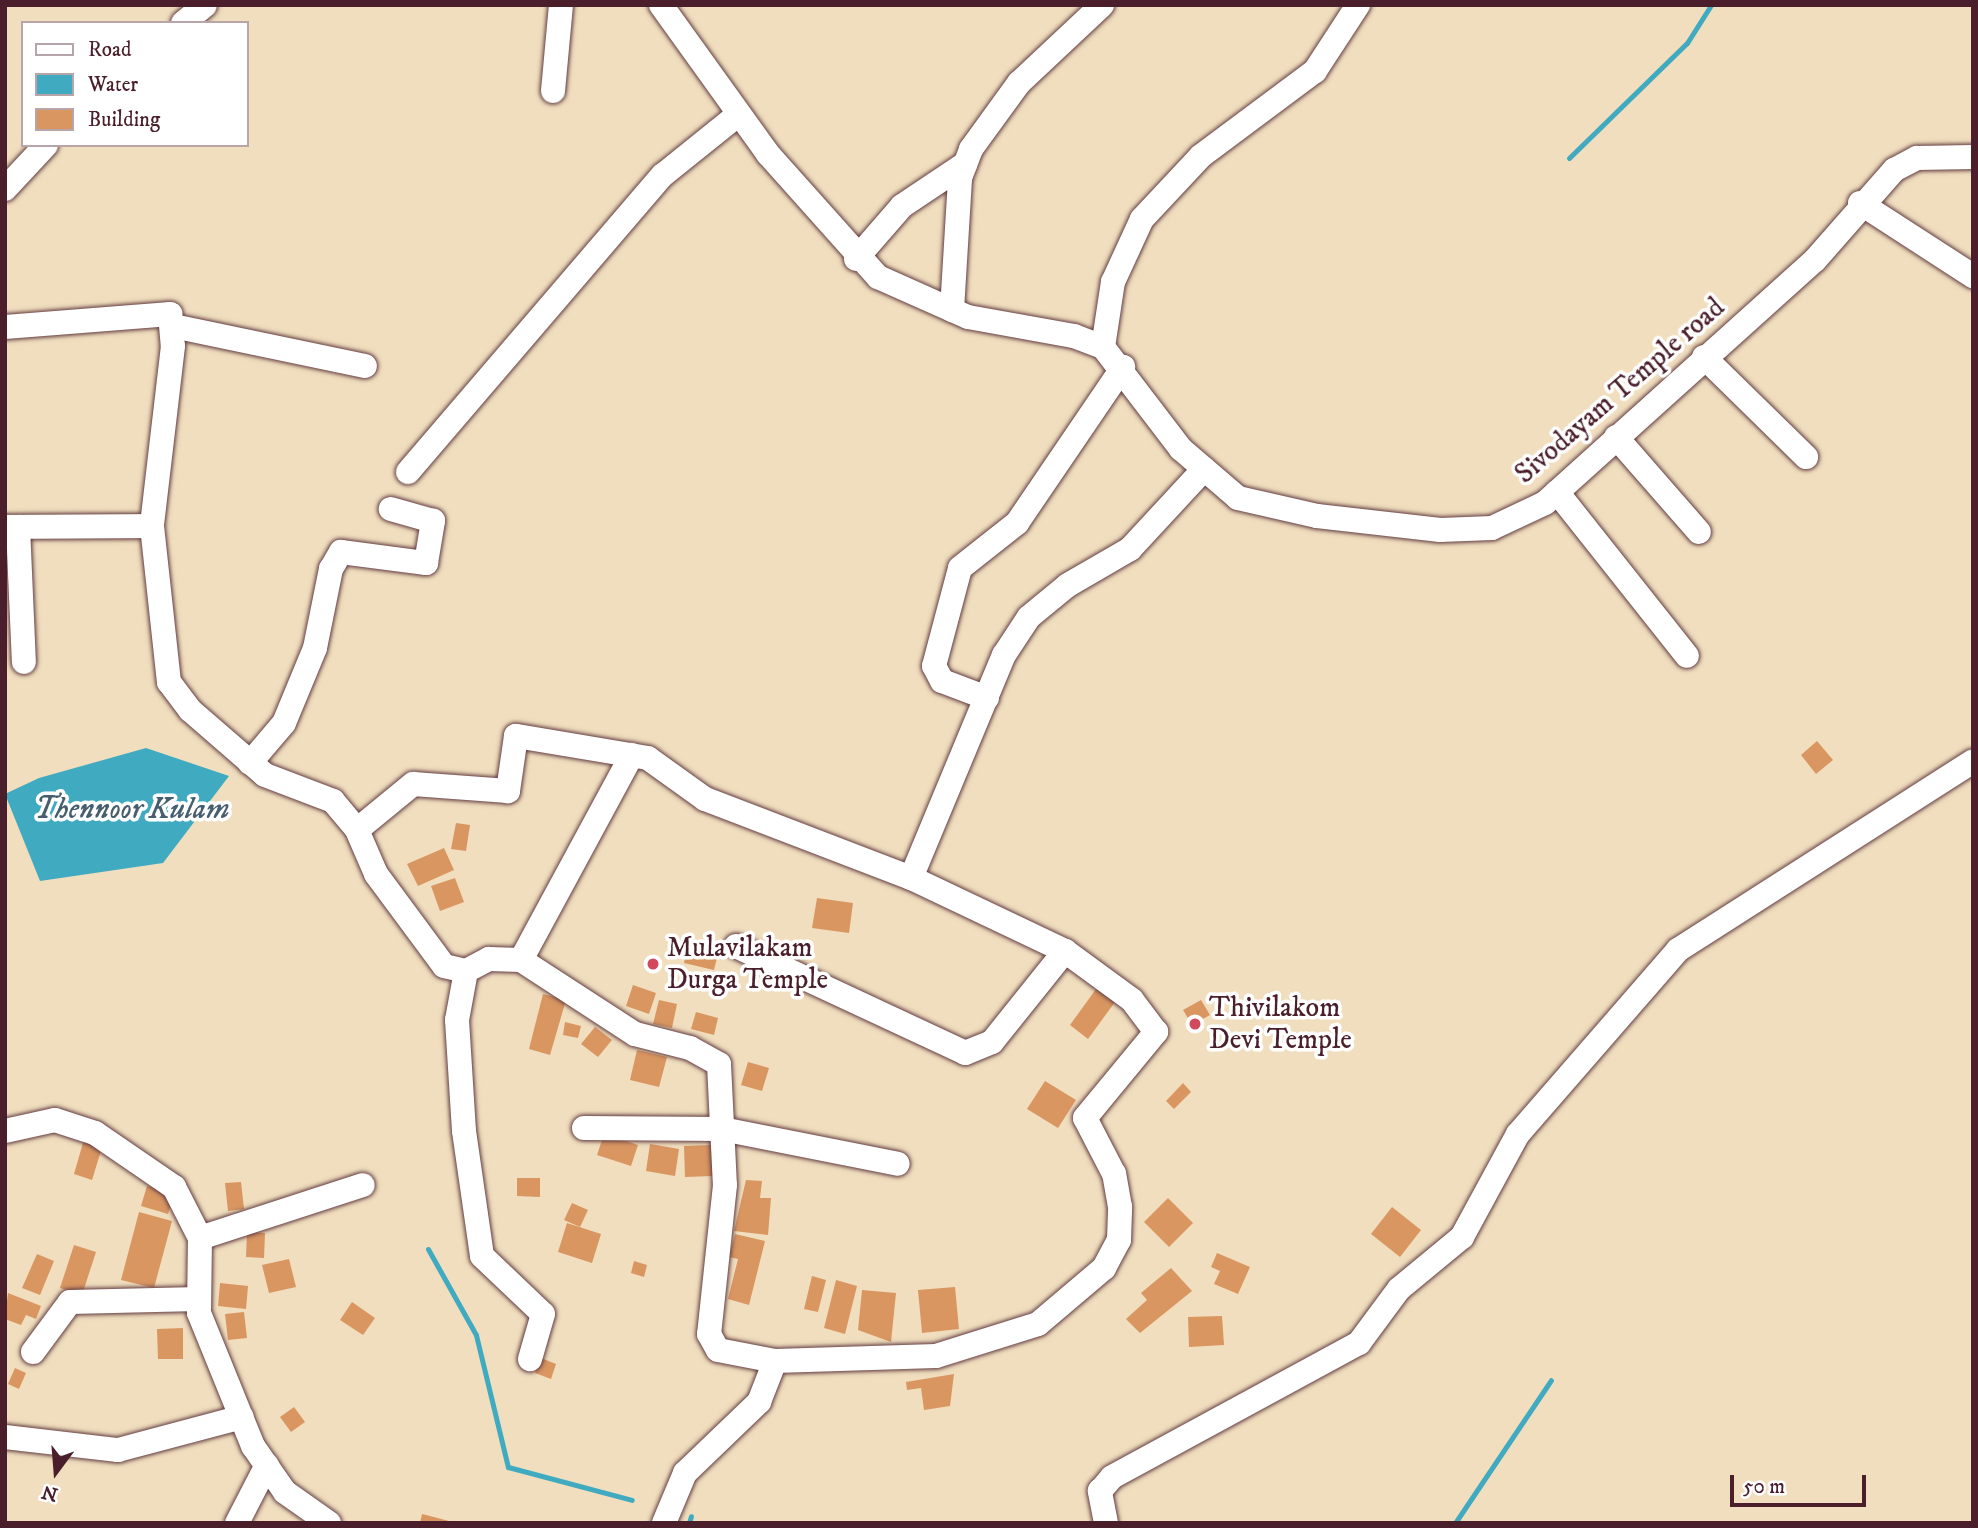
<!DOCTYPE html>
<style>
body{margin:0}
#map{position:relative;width:1978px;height:1528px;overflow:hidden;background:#f0debe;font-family:"IM FELL DW Pica",serif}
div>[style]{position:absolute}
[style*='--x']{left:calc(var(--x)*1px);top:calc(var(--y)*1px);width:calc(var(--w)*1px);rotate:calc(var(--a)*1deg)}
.water>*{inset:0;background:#40aac0}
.stream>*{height:5px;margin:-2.5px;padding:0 2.5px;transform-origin:2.5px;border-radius:2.5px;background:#40aac0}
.building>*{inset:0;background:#d99661}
.roads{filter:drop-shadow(0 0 2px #633c41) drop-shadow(0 0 2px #633c41)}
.minor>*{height:24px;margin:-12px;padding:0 12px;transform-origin:12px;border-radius:12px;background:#fff}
.dots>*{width:19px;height:19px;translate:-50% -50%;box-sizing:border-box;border:4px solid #fff;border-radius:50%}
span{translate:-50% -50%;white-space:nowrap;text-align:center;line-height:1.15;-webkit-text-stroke:7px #fff;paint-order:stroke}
.street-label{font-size:28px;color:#4a1f2b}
.poi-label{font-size:28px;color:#4a1f2b}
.left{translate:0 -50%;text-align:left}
.water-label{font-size:30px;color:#465e6e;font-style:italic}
.frame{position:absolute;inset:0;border:7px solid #4a1f2b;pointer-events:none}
.legend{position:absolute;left:21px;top:21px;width:228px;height:126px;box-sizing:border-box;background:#fff;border:2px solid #b7a5aa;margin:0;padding:9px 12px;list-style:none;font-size:21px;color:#4a1f2b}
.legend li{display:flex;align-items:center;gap:14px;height:35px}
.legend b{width:35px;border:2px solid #b7a5aa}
.north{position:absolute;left:21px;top:1437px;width:70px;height:70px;-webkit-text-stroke:5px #fff;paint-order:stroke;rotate:196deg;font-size:19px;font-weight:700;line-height:28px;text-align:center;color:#4a1f2b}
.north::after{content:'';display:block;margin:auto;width:24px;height:32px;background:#4a1f2b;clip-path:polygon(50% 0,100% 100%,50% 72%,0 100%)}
.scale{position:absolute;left:1730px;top:1475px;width:136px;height:32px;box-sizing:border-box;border:4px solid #4a1f2b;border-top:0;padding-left:9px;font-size:21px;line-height:24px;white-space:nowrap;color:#4a1f2b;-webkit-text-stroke:5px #fff;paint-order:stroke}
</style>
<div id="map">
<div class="water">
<div style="clip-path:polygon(146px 748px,229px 776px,163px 863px,40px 881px,5px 794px,39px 778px)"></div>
</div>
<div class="stream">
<div style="--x:1569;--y:158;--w:165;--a:-44.3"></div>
<div style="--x:1687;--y:43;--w:45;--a:-57.7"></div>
<div style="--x:428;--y:1249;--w:98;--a:60.8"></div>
<div style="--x:476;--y:1335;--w:136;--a:76.4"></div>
<div style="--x:508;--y:1467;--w:128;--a:14.9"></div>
<div style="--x:689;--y:1523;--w:7;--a:-74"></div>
<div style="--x:1455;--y:1523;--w:172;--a:-56.1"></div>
</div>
<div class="building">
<div style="clip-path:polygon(1817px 741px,1833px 760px,1816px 774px,1801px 755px)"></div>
<div style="clip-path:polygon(456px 823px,470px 825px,466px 851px,451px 849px)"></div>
<div style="clip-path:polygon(444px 848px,454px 870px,418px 886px,407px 864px)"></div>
<div style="clip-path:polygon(455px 878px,464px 902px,440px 911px,431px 886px)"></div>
<div style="clip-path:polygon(817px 898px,853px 903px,849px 933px,812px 928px)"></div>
<div style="clip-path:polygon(687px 947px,718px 954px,714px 970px,684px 963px)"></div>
<div style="clip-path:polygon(633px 985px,656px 993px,649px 1014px,626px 1006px)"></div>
<div style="clip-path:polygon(1096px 989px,1115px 1002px,1088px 1039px,1070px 1025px)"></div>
<div style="clip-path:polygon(543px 994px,566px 1000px,550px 1055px,529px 1049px)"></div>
<div style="clip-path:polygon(659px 1000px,677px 1004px,672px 1028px,653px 1024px)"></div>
<div style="clip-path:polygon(1201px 1000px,1210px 1015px,1192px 1025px,1183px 1010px)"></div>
<div style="clip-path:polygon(696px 1012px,718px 1018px,714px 1035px,691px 1029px)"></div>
<div style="clip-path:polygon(565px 1022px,581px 1026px,578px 1038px,563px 1035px)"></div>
<div style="clip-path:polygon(595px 1027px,612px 1040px,598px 1057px,581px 1044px)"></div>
<div style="clip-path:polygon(637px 1050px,667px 1057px,659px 1087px,630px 1080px)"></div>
<div style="clip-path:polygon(748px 1062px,769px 1068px,762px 1091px,741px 1085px)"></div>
<div style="clip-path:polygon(1045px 1081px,1076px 1100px,1058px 1128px,1027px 1109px)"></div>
<div style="clip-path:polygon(1183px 1083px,1191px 1092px,1174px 1109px,1166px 1101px)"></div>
<div style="clip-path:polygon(604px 1134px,638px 1145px,631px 1166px,597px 1155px)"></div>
<div style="clip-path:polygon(85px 1136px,104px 1141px,92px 1180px,74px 1174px)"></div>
<div style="clip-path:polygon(650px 1144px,679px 1149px,675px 1176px,646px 1171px)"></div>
<div style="clip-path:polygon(712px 1145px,713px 1176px,685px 1177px,684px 1146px)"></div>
<div style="clip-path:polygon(517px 1178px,540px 1178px,540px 1197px,517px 1196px)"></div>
<div style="clip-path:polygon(746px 1180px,762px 1181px,760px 1198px,771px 1198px,768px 1235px,734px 1231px)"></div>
<div style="clip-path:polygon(241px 1182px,244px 1209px,228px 1211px,225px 1183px)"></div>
<div style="clip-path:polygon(147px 1186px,174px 1194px,168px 1214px,141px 1206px)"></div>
<div style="clip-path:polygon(1168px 1198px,1193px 1223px,1169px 1247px,1144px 1222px)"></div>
<div style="clip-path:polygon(572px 1203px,588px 1210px,580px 1227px,564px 1220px)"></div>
<div style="clip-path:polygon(1392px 1207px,1421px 1230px,1400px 1257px,1371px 1234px)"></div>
<div style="clip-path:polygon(139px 1212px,172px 1221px,154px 1288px,121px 1280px)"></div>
<div style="clip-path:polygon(567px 1223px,601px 1234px,592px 1263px,558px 1252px)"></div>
<div style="clip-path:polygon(247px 1232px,265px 1233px,264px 1258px,246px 1257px)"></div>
<div style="clip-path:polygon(735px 1234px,765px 1241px,749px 1305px,728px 1299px,738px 1259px,729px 1257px)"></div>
<div style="clip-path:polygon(74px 1245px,96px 1252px,82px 1295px,60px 1288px)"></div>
<div style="clip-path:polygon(1217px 1253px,1250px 1267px,1238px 1294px,1214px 1284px,1220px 1271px,1211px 1267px)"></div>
<div style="clip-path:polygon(37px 1254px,54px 1261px,40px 1295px,22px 1288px)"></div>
<div style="clip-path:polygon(289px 1259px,296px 1287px,269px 1293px,262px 1265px)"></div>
<div style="clip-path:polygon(634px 1261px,647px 1265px,644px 1277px,631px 1273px)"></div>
<div style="clip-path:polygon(1171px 1268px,1192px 1291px,1140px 1333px,1126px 1319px,1147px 1300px,1141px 1293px)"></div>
<div style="clip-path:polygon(812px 1276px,826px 1280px,818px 1312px,804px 1309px)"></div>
<div style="clip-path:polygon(836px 1280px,857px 1286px,845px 1334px,824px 1328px)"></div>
<div style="clip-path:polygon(220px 1283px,248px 1286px,246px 1309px,218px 1306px)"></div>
<div style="clip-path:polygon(955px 1287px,959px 1329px,922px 1333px,918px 1290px)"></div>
<div style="clip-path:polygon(862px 1290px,896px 1293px,891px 1342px,858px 1330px)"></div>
<div style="clip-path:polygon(8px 1293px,41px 1306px,36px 1319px,26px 1315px,21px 1325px,5px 1319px)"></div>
<div style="clip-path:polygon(352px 1302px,375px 1318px,363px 1335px,340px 1320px)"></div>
<div style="clip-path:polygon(244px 1312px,247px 1338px,228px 1340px,225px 1314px)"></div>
<div style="clip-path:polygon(1222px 1316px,1224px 1345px,1189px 1347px,1188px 1317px)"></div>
<div style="clip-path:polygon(183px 1328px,183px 1359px,158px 1359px,157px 1329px)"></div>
<div style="clip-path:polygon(541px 1358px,556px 1364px,551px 1379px,535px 1373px)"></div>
<div style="clip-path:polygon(15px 1368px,26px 1373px,19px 1389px,8px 1384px)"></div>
<div style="clip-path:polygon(954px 1374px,950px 1406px,924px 1410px,921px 1388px,907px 1390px,906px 1382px)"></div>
<div style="clip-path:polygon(294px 1407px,305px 1422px,291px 1432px,280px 1417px)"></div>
<div style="clip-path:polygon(422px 1514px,453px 1522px,453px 1523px,420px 1523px)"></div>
</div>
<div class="roads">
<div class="minor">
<div style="--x:661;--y:5;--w:183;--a:54.3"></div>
<div style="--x:768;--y:154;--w:165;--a:48.2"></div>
<div style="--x:878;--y:277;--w:98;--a:24"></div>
<div style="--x:968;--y:317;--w:108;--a:10.2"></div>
<div style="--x:1074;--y:336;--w:31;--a:21"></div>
<div style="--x:1103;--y:347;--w:128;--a:52.6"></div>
<div style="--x:1181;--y:449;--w:75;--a:40.7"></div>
<div style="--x:1238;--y:498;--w:81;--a:12.8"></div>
<div style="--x:1317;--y:516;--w:124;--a:6.5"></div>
<div style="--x:1440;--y:530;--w:52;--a:-2.2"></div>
<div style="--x:1492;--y:528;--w:59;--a:-25.3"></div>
<div style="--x:1545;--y:503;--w:363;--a:-42"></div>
<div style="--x:1815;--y:260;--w:120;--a:-48.7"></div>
<div style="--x:1894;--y:170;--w:26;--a:-28"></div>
<div style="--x:1917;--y:158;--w:56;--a:-1"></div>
<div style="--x:183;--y:23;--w:28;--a:-39"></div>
<div style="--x:553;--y:91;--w:86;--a:-84.7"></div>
<div style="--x:5;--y:189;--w:60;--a:-47"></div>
<div style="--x:1860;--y:203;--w:135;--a:32.9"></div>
<div style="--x:856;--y:259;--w:70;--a:-49"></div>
<div style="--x:902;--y:206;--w:76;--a:-33.7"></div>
<div style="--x:952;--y:310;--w:132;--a:-86.5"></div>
<div style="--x:960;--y:178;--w:31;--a:-69"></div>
<div style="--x:971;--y:149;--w:82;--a:-54"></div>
<div style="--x:1019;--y:83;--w:114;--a:-43.2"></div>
<div style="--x:173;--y:326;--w:196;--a:11.8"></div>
<div style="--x:5;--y:327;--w:166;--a:-4.5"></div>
<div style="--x:170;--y:314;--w:32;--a:85"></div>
<div style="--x:173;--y:346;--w:181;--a:96.7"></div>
<div style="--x:152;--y:526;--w:157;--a:83.8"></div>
<div style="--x:169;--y:682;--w:35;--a:53"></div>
<div style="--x:190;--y:710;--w:99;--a:40.9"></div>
<div style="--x:265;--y:775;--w:73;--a:20.9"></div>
<div style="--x:333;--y:801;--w:38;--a:50"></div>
<div style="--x:357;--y:830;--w:48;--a:66.6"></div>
<div style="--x:376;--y:874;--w:114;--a:53.5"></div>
<div style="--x:444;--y:966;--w:23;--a:13"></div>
<div style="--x:466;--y:971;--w:26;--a:-28"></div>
<div style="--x:489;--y:959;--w:32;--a:2"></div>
<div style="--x:521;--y:960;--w:136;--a:33"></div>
<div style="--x:635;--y:1034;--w:57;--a:14.3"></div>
<div style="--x:690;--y:1048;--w:33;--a:29"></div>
<div style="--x:719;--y:1064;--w:121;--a:87.2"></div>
<div style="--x:725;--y:1185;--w:150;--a:96.1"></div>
<div style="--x:709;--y:1334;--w:18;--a:61"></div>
<div style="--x:718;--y:1350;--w:58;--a:10.9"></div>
<div style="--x:775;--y:1361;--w:161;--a:-1.8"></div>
<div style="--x:936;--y:1356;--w:107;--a:-17.4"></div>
<div style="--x:1038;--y:1324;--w:87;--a:-40.3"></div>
<div style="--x:1104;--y:1268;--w:32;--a:-62"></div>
<div style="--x:1119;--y:1240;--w:33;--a:-88"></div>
<div style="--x:1120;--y:1207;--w:34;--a:-100"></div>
<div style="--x:1114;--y:1174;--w:63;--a:-117.4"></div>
<div style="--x:1085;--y:1118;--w:112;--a:-50.5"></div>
<div style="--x:1156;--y:1032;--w:40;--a:-127"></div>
<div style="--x:1132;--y:1000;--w:83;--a:-143.8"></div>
<div style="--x:1065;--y:951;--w:170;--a:-154.6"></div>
<div style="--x:911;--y:878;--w:221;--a:-159"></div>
<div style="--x:705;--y:799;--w:70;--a:-144.3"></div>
<div style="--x:648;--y:758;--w:134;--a:-170.5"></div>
<div style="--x:516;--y:736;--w:56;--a:98.3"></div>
<div style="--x:508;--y:791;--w:95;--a:-175.8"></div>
<div style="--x:413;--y:784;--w:72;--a:140.6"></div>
<div style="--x:1103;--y:347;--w:66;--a:-81.3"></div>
<div style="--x:1113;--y:282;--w:69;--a:-65.3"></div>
<div style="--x:1142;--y:219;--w:86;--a:-46.9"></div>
<div style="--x:1201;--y:156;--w:142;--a:-36.7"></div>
<div style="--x:1315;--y:71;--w:79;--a:-56.9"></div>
<div style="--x:1704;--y:357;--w:143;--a:44.4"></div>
<div style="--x:1616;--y:437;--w:126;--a:48.9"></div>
<div style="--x:408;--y:472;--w:391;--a:-49.4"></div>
<div style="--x:663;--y:175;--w:97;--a:-38.8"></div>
<div style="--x:1557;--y:492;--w:209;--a:51.6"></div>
<div style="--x:5;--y:527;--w:147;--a:-0.4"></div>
<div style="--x:18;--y:527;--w:135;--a:87.5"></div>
<div style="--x:987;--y:698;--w:48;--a:-159.3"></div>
<div style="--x:942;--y:681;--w:17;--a:-118"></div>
<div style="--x:934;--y:666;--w:101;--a:-75.1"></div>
<div style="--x:960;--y:568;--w:73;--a:-38.3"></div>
<div style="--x:1017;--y:523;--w:189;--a:-55.8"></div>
<div style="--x:250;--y:763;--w:52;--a:-49.6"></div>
<div style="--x:284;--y:723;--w:81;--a:-67.5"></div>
<div style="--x:315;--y:648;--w:81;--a:-78.6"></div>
<div style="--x:331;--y:569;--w:20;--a:-60"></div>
<div style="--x:341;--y:552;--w:86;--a:7.4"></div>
<div style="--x:426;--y:563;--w:43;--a:-80.5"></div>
<div style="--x:433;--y:521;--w:44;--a:-164.1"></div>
<div style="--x:911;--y:878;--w:242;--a:-67.4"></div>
<div style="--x:1004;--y:655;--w:45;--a:-56.7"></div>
<div style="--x:1029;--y:617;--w:50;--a:-39.4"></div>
<div style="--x:1068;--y:585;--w:72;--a:-30.1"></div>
<div style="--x:1130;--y:549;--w:109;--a:-47.2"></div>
<div style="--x:736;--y:946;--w:253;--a:25"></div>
<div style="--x:965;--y:1053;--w:29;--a:-22"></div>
<div style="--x:992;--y:1042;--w:117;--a:-51.3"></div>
<div style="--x:521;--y:960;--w:233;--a:-61.6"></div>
<div style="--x:466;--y:971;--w:50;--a:100.4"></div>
<div style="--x:457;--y:1020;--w:111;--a:86.4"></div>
<div style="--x:464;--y:1131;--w:126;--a:81.8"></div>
<div style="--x:482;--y:1256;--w:84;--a:43.6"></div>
<div style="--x:543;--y:1314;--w:47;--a:106.1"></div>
<div style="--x:584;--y:1128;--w:138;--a:0.4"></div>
<div style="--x:722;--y:1129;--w:179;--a:11.2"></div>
<div style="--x:5;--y:1131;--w:51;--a:-12.4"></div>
<div style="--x:55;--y:1120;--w:42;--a:18"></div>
<div style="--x:95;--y:1133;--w:96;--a:34.4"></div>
<div style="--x:174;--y:1187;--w:57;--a:63"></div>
<div style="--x:200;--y:1238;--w:75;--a:90.8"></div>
<div style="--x:199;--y:1313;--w:144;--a:67.9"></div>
<div style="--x:253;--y:1446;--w:56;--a:55.2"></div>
<div style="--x:285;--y:1492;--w:54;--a:35.2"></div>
<div style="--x:200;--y:1238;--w:171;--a:-18"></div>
<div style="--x:33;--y:1352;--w:62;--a:-53.5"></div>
<div style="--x:70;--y:1302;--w:129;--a:-1.3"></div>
<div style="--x:5;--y:1437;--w:114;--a:6.6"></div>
<div style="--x:118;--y:1450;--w:128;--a:-14.9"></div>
<div style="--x:237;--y:1523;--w:65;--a:-62.7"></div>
<div style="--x:664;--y:1523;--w:54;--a:-67.2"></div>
<div style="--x:685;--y:1473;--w:103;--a:-43.8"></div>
<div style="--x:759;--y:1402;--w:44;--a:-68.7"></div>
<div style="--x:1106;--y:1523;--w:33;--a:-101"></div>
<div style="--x:1100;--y:1491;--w:18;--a:-49"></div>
<div style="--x:1112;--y:1477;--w:281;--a:-28.5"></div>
<div style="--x:1359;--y:1343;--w:67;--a:-53.5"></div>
<div style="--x:1399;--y:1289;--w:82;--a:-39.5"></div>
<div style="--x:1462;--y:1237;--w:117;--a:-61.5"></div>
<div style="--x:1518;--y:1134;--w:244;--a:-49"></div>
<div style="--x:1678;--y:950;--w:350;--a:-32.6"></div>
</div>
</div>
<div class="dots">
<div style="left:653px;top:964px;background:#d1495b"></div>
<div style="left:1195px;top:1024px;background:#d1495b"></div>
</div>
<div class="street-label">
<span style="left:1620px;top:391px;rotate:-41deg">Sivodayam Temple road</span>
</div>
<div class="poi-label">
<span class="left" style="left:667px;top:964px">Mulavilakam<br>Durga Temple</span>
<span class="left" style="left:1209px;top:1024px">Thivilakom<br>Devi Temple</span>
</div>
<div class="water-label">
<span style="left:132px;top:810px">Thennoor Kulam</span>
</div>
<div class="frame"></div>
<ul class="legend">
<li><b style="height:9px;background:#fff"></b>Road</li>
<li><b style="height:19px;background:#40aac0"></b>Water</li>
<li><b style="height:19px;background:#d99661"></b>Building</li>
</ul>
<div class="north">N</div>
<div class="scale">50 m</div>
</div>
